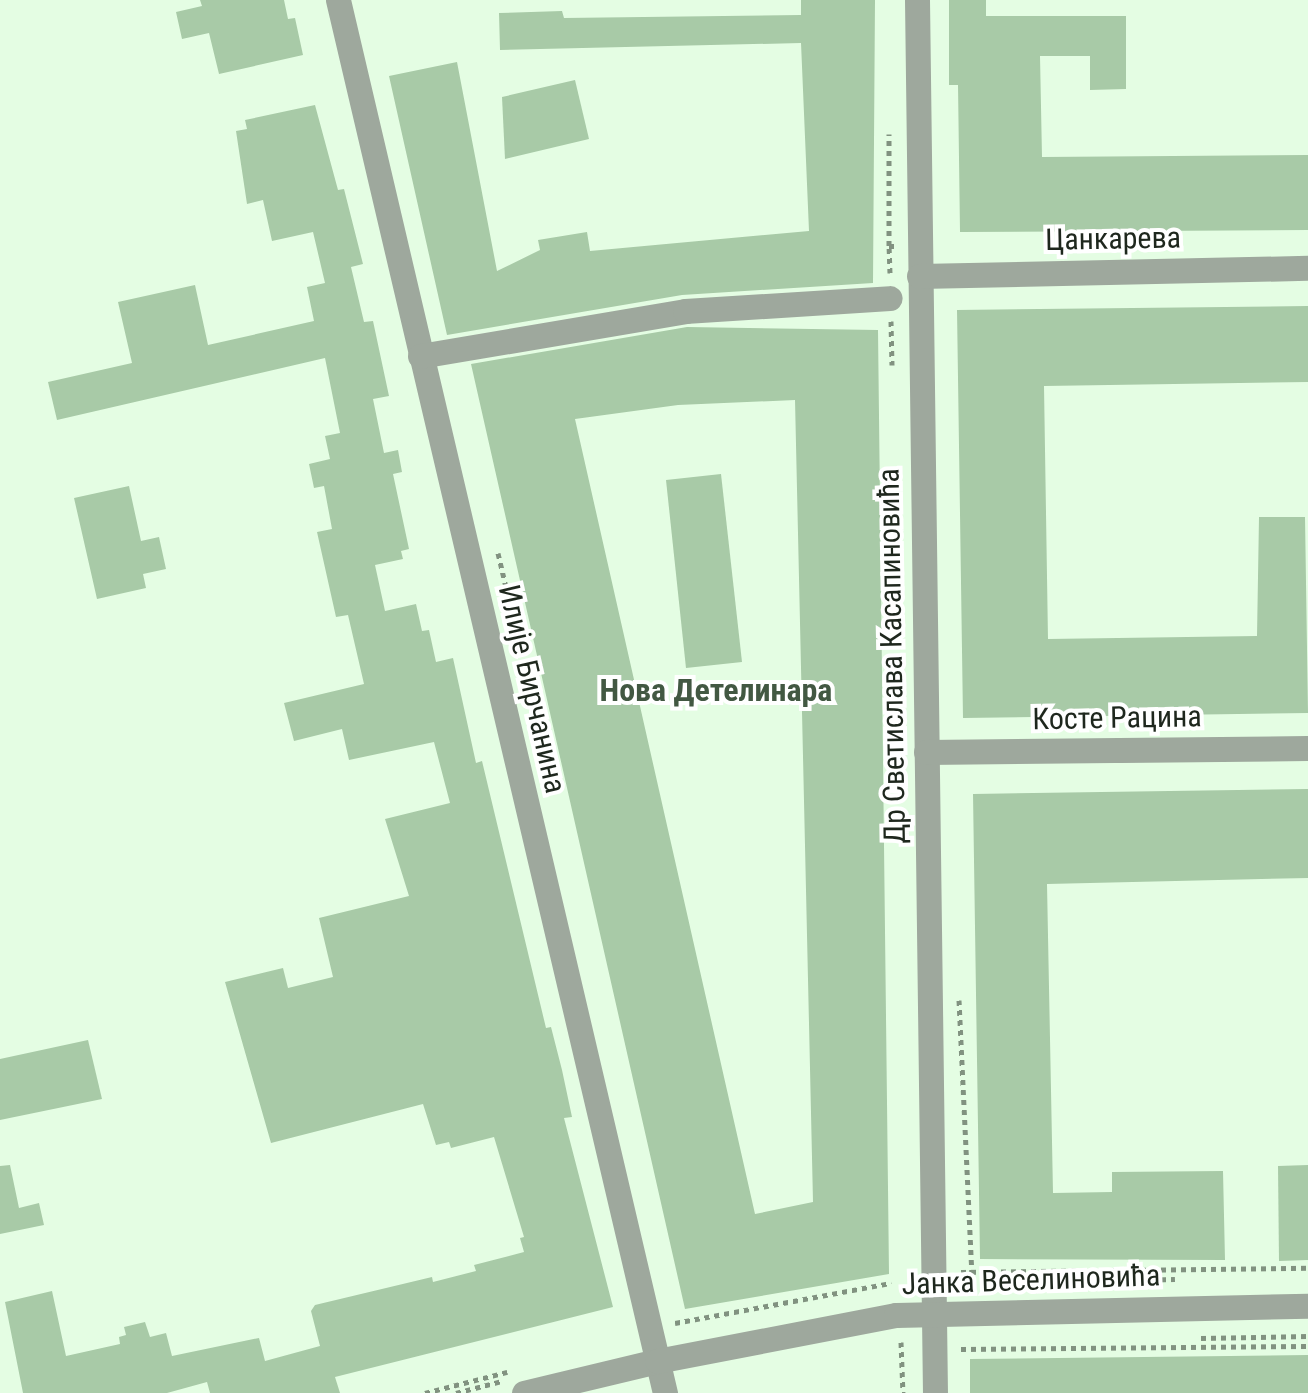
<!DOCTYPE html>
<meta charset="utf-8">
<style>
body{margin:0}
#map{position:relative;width:1308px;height:1393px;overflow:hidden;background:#e4fde3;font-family:"Roboto Condensed",sans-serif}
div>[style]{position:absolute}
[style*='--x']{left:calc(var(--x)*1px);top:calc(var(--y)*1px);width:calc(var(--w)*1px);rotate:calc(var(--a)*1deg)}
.building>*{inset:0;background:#a8caa7}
.path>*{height:5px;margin-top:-2.5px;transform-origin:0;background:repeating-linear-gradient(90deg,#819280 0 5px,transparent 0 10px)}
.street>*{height:25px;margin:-12.5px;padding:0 12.5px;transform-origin:12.5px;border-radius:12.5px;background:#9ea89d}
span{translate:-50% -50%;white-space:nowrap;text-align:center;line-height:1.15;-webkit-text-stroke:8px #fff;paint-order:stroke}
.street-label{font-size:30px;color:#1e271d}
.neighbourhood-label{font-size:32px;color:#425842;font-weight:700}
</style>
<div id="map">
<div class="building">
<div style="clip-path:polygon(200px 0,284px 0,288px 19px,295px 18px,303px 55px,219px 74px,209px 33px,182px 39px,176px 12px,202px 6px)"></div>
<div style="clip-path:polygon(801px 0,875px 0,873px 283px,682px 295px,447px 335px,389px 76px,457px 62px,497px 271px,540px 250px,538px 240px,587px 232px,590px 251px,809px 231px,801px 43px,500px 50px,499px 13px,562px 11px,564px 18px,801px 15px)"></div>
<div style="clip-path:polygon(949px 0,986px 0,986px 16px,1126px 16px,1126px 89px,1090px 90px,1090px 56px,1040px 56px,1042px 157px,1308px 155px,1308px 230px,960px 232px,958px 85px,949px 85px)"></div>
<div style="clip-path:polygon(575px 80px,589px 139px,505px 159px,502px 97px)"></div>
<div style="clip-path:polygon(315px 105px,338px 190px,344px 189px,363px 264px,351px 267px,364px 322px,373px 321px,389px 396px,373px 399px,384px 453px,398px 450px,402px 472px,393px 474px,409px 549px,401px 551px,403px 559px,375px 565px,385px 611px,416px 604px,422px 631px,429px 630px,436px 662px,453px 658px,476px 763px,482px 761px,546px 1028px,551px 1027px,562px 1070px,572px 1117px,564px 1118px,613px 1307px,335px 1377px,340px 1393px,210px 1393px,207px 1382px,167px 1393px,23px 1393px,5px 1302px,52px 1291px,66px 1356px,120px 1344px,119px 1337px,126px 1335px,124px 1327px,145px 1322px,150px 1337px,166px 1333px,172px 1356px,259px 1338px,265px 1361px,320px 1346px,311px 1311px,315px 1305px,432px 1277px,433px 1282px,476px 1271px,474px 1265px,524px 1252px,520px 1238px,524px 1237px,494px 1137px,451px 1148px,449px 1142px,436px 1145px,423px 1104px,271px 1143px,225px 982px,283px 968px,288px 988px,333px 977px,319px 918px,409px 896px,385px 819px,450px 803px,434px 742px,349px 760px,342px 729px,294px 741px,284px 703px,364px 684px,348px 615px,336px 617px,317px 532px,332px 529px,324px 486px,314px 488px,309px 464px,330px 459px,325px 436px,340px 433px,325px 358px,57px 420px,48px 382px,132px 363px,118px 302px,195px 285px,208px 345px,314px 321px,307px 287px,325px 283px,313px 232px,272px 241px,263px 200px,247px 204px,236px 131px,247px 129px,245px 120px)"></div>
<div style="clip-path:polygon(1308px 306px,1308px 382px,1044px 386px,1048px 639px,1257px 636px,1259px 517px,1305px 517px,1308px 713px,963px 718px,957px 310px)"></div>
<div style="clip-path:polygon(evenodd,687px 327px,878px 330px,889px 1274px,685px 1309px,471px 364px,687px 327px,795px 400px,813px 1202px,755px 1214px,575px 419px,678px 405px,795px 400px)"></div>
<div style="clip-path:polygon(721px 474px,742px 662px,686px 668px,666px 480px)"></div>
<div style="clip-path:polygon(129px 486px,141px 541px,159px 537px,166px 569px,143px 574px,146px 588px,97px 599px,74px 498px)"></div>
<div style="clip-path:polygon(1308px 789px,1308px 878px,1047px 884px,1053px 1193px,1112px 1192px,1112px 1172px,1223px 1171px,1225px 1260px,980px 1259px,973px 794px)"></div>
<div style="clip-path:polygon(88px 1040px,102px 1099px,0 1120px,0 1059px)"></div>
<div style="clip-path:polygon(10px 1165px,19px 1208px,39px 1203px,44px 1225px,0 1234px,0 1166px)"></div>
<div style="clip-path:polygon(1308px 1165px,1308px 1260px,1279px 1261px,1278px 1166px)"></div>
<div style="clip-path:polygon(1308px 1355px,1308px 1393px,970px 1393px,970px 1359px)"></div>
</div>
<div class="path">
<div style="--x:889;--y:246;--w:112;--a:-90"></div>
<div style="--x:890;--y:273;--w:27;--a:-92"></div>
<div style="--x:889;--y:246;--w:6;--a:0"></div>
<div style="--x:891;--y:321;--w:44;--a:88.7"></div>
<div style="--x:498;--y:553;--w:199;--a:76.7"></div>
<div style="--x:959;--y:1000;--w:272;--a:87.3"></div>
<div style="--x:961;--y:1272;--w:347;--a:-0.7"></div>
<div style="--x:971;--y:1284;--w:204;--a:-1.4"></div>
<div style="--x:675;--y:1323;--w:220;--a:-10.5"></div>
<div style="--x:1201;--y:1338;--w:107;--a:-1.1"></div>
<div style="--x:901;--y:1342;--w:51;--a:87.8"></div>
<div style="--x:961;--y:1349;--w:347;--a:-0.5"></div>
<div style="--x:425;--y:1393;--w:85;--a:-14.4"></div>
<div style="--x:456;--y:1393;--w:48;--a:-14.6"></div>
</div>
<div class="street">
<div style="--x:338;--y:0;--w:1431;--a:76.79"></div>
<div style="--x:917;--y:0;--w:1393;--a:89.26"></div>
<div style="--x:919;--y:276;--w:389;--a:-1.2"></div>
<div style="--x:420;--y:356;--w:269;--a:-9.6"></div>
<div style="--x:685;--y:311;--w:205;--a:-3.6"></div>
<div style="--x:926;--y:752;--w:382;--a:-0.6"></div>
<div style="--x:524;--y:1393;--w:137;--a:-13.5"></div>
<div style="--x:657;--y:1361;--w:243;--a:-10.9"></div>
<div style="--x:896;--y:1315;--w:412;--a:-1.3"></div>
</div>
<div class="street-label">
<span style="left:1113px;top:239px;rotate:-1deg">Цанкарева</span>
<span style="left:892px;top:656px;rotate:-91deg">Др Светислава Касапиновића</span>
<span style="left:532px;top:689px;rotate:77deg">Илије Бирчанина</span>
<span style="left:1117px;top:718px;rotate:-1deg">Косте Рацина</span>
<span style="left:1031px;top:1280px;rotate:-2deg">Јанка Веселиновића</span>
</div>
<div class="neighbourhood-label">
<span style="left:716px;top:690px">Нова Детелинара</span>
</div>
</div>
